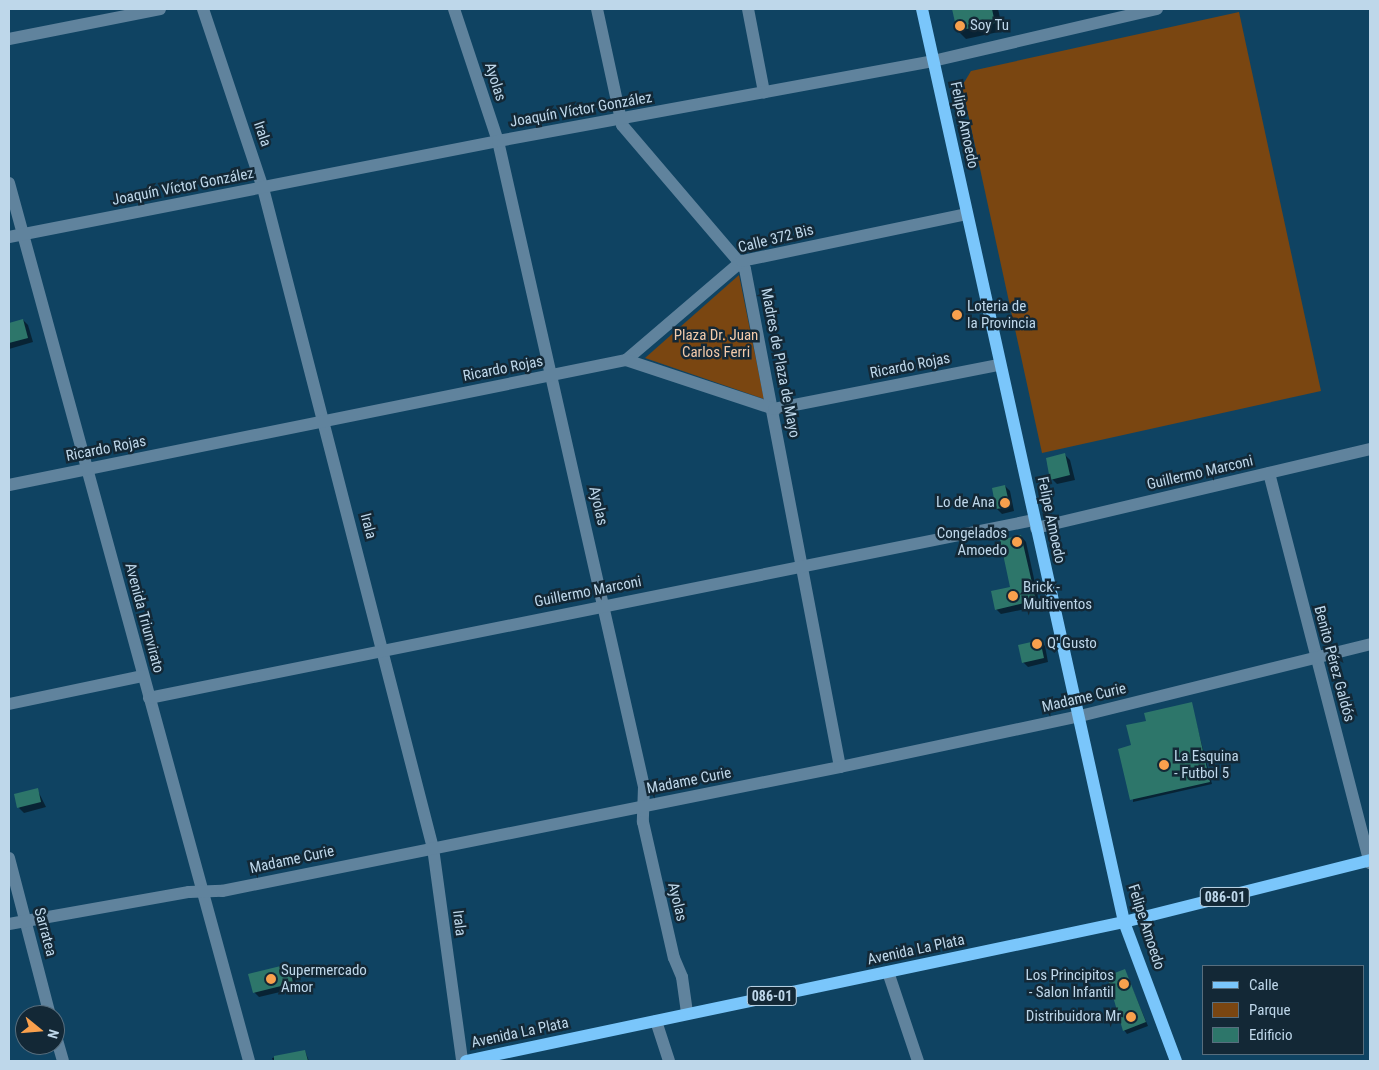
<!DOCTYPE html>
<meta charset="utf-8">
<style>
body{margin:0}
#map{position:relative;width:1379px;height:1070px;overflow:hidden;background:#0f4362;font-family:"Roboto Condensed",sans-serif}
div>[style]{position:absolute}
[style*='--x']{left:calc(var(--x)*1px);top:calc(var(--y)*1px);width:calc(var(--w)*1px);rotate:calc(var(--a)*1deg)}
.green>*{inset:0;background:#7a4611}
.shadow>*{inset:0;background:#0007}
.building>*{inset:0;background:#2d766a}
.minor>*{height:12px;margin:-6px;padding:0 6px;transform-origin:6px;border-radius:6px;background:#60839d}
.major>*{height:12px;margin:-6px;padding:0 6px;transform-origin:6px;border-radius:6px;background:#7ac6fb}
.dots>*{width:14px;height:14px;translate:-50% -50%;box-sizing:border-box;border:2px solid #132836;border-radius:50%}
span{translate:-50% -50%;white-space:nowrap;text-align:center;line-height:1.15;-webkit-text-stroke:5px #132836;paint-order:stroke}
.shield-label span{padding:1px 4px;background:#132836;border:1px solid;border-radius:4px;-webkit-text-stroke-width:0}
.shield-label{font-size:14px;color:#bed7ea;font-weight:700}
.poi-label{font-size:15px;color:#bed7ea}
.left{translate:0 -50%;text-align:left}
.right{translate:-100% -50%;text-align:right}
.street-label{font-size:15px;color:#bed7ea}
.park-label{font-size:15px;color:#f2caaa}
.frame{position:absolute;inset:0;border:10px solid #bed7ea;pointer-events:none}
.legend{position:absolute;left:1202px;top:965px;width:162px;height:90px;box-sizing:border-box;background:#132836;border:1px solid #576e7e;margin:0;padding:6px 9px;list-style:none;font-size:15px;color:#bed7ea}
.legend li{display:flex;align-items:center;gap:10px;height:25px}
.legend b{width:25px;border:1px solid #576e7e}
.north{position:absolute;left:15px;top:1005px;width:50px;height:50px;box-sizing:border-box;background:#132836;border:1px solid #576e7e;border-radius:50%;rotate:107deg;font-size:14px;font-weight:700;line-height:20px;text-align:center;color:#bed7ea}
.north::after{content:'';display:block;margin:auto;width:18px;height:22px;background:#f9a04d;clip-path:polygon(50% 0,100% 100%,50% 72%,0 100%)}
</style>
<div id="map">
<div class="green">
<div style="clip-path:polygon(1239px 12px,1321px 391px,1042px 453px,962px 86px,971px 71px)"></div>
<div style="clip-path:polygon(739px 275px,764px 399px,645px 358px)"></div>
</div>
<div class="shadow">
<div style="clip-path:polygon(953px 9px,998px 9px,1003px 31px,966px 39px,958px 31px)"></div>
<div style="clip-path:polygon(23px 320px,28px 325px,33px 342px,9px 349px,9px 324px)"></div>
<div style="clip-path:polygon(1065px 455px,1070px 460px,1075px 480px,1057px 484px,1052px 479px)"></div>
<div style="clip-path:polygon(1005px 486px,1010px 491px,1014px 511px,1002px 514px,997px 509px)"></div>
<div style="clip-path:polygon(1021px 536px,1026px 542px,1040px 606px,1001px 614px,996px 609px,1011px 588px)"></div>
<div style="clip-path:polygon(1040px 641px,1045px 646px,1048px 662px,1028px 667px,1023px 662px)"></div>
<div style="clip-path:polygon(1191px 703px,1212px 784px,1133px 802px,1133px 746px)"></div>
<div style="clip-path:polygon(37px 789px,46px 807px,24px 813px,19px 808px)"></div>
<div style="clip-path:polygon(288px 966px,293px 971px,297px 988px,259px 997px,254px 992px)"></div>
<div style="clip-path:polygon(1125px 971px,1148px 1026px,1127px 1034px,1124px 1030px)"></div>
<div style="clip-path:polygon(305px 1051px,309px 1061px,273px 1061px,272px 1058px)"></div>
</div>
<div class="building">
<div style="clip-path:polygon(952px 9px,992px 9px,995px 23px,957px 31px)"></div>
<div style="clip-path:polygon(23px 319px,28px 338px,9px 343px,9px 323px)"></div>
<div style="clip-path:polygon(1065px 453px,1070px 475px,1050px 480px,1046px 458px)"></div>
<div style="clip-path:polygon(1005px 485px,1010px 507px,996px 509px,992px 488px)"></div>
<div style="clip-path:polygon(1021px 535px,1036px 600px,995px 610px,991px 591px,1010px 587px,1000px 540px)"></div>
<div style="clip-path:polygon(1040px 640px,1044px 658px,1022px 663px,1018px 645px)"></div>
<div style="clip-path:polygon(1192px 702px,1210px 782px,1130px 800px,1118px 749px,1131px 745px,1126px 725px,1146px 721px,1144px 713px)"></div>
<div style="clip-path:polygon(38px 788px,41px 802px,17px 808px,14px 794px)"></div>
<div style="clip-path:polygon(289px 964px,293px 983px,253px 993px,248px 974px)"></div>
<div style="clip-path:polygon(1125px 969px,1146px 1022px,1123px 1031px,1107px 976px)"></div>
<div style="clip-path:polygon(305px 1050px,308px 1061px,274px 1061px,274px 1056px)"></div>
</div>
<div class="minor">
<div style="--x:203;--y:9;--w:189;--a:71.5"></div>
<div style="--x:263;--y:188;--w:682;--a:75.56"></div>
<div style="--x:433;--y:848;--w:215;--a:82.2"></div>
<div style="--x:454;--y:9;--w:139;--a:71.6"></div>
<div style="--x:498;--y:141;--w:662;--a:77.26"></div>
<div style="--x:644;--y:787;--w:35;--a:92"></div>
<div style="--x:643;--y:822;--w:139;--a:77.2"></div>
<div style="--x:674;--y:958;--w:21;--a:67"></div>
<div style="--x:682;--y:977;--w:37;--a:82"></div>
<div style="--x:597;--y:9;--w:119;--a:77.8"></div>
<div style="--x:622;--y:125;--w:189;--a:49.5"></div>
<div style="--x:745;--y:269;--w:507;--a:79.2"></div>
<div style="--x:748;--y:9;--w:85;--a:79.1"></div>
<div style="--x:9;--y:39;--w:154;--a:-11.2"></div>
<div style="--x:9;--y:183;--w:910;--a:74.71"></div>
<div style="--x:9;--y:237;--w:498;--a:-11.1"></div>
<div style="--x:498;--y:141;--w:442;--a:-10.4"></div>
<div style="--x:933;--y:61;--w:230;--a:-13.1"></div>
<div style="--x:626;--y:360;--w:153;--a:-40.5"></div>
<div style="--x:742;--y:261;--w:229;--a:-11.8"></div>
<div style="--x:1269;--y:473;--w:403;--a:75.5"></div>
<div style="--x:9;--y:485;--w:630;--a:-11.45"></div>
<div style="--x:626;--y:360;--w:156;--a:18.3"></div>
<div style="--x:774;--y:409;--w:229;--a:-11.1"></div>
<div style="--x:1036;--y:528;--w:343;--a:-13.3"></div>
<div style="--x:149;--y:698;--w:903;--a:-11.37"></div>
<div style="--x:9;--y:704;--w:137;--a:-11.8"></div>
<div style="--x:9;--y:858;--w:162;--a:75.4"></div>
<div style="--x:9;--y:924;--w:183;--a:-10.1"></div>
<div style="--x:189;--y:892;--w:33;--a:-2"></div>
<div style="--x:222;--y:891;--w:630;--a:-11.35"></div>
<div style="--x:840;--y:767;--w:241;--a:-12"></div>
<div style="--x:1076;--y:717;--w:303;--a:-13.9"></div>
<div style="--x:888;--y:972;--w:94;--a:71.4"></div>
<div style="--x:656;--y:1021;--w:42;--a:72"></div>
<div style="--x:55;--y:1033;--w:29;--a:74"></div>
</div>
<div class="major">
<div style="--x:922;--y:9;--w:935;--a:77.52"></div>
<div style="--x:1124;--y:922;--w:148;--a:69.5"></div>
<div style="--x:466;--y:1061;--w:673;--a:-11.93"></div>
<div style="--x:1124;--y:922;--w:254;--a:-14.1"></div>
</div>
<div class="dots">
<div style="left:960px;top:26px;background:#f9a04d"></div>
<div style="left:957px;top:315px;background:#f9a04d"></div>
<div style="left:1005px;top:503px;background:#f9a04d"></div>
<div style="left:1017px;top:542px;background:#f9a04d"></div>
<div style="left:1013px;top:596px;background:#f9a04d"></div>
<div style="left:1037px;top:644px;background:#f9a04d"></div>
<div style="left:1164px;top:765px;background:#f9a04d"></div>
<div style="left:271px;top:979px;background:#f9a04d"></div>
<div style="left:1124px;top:984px;background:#f9a04d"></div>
<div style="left:1131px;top:1017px;background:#f9a04d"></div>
</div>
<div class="shield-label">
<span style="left:1225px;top:897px">086-01</span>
<span style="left:772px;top:996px">086-01</span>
</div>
<div class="poi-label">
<span class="left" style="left:970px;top:26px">Soy Tu</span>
<span class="left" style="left:967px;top:315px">Loteria de<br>la Provincia</span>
<span class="right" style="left:995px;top:503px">Lo de Ana</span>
<span class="right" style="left:1007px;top:542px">Congelados<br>Amoedo</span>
<span class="left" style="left:1023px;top:596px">Brick -<br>Multiventos</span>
<span class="left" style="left:1047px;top:644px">Q' Gusto</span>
<span class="left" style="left:1174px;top:765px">La Esquina<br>- Futbol 5</span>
<span class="left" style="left:281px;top:979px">Supermercado<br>Amor</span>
<span class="right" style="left:1114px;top:984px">Los Principitos<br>- Salon Infantil</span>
<span class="right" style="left:1121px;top:1017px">Distribuidora Mr</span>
</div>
<div class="street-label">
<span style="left:495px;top:82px;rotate:72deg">Ayolas</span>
<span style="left:581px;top:110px;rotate:-10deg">Joaquín Víctor González</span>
<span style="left:964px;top:125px;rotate:78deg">Felipe Amoedo</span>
<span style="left:262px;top:134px;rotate:71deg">Irala</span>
<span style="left:183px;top:187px;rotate:-11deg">Joaquín Víctor González</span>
<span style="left:776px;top:239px;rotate:-14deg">Calle 372 Bis</span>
<span style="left:780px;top:363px;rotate:79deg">Madres de Plaza de Mayo</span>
<span style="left:910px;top:366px;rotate:-11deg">Ricardo Rojas</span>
<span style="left:503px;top:369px;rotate:-11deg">Ricardo Rojas</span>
<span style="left:106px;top:449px;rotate:-11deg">Ricardo Rojas</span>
<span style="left:1200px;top:473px;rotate:-13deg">Guillermo Marconi</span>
<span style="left:598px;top:506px;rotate:77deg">Ayolas</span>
<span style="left:1051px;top:520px;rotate:78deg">Felipe Amoedo</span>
<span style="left:368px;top:526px;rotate:75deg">Irala</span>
<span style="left:588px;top:592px;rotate:-11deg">Guillermo Marconi</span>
<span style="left:144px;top:618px;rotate:75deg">Avenida Triunvirato</span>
<span style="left:1334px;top:664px;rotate:75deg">Benito Pérez Galdós</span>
<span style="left:1084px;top:698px;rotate:-13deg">Madame Curie</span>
<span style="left:689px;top:781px;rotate:-11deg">Madame Curie</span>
<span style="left:292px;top:860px;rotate:-12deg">Madame Curie</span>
<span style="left:677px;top:902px;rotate:76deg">Ayolas</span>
<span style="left:459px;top:923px;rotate:83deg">Irala</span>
<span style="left:1146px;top:927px;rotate:72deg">Felipe Amoedo</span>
<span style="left:45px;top:932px;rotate:75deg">Sarratea</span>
<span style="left:916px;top:950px;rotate:-12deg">Avenida La Plata</span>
<span style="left:520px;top:1033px;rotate:-12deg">Avenida La Plata</span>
</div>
<div class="park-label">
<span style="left:716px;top:344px">Plaza Dr. Juan<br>Carlos Ferri</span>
</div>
<div class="frame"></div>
<ul class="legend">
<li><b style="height:6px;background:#7ac6fb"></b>Calle</li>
<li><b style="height:14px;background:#7a4611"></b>Parque</li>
<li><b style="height:14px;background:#2d766a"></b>Edificio</li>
</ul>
<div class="north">N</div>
</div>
